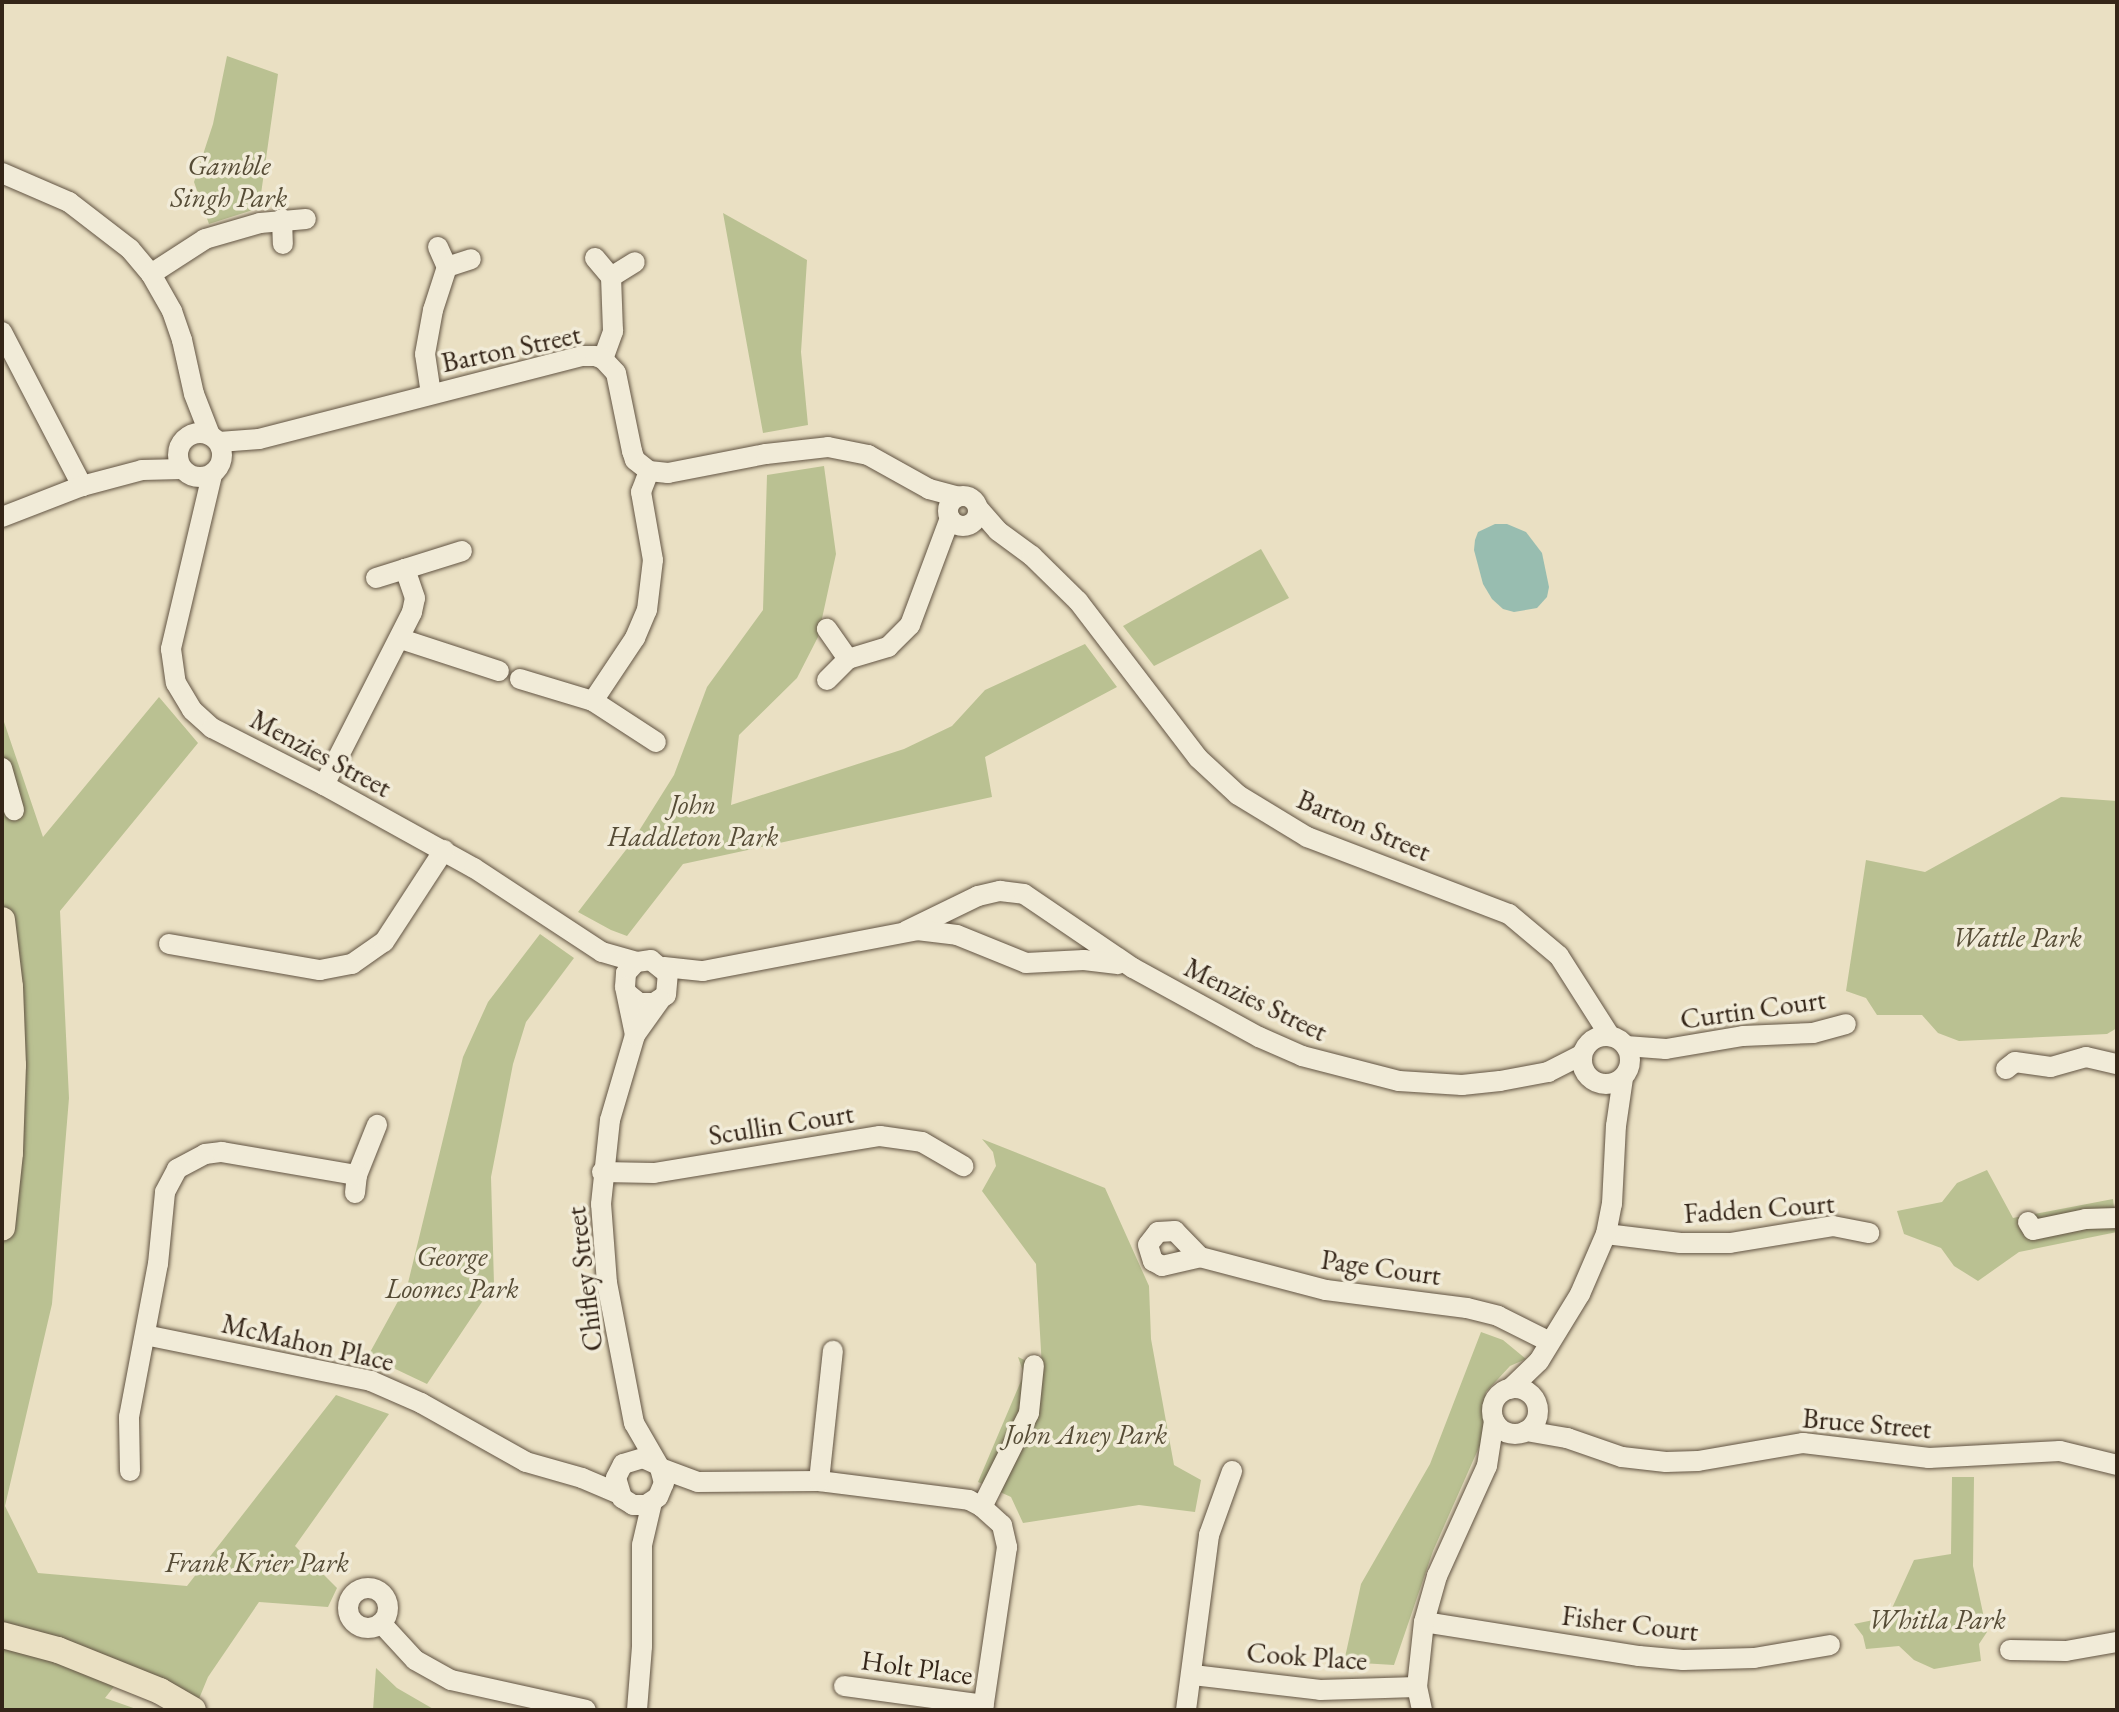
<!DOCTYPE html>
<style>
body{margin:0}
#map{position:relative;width:2119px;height:1712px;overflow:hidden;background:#eae0c3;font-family:"EB Garamond",serif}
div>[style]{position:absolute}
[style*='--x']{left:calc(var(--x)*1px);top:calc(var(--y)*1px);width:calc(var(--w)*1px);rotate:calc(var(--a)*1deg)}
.green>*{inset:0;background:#bac192}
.water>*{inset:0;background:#98bdb0}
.roads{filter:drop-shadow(0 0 2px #625443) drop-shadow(0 0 2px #625443)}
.minor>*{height:20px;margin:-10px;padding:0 10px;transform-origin:10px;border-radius:10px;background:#f1ebd8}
.minor>.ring{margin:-10px;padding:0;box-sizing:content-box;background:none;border:20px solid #f1ebd8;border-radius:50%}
.major>*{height:26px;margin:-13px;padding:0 13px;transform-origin:13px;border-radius:13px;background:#eae0c3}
span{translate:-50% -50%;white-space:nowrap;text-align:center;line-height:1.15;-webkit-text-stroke:7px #f1ebd8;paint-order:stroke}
.park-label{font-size:28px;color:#564c36;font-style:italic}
.street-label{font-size:28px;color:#342518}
.frame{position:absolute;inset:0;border:4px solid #342518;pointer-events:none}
</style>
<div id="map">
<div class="green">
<div style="clip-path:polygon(227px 56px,278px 74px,259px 208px,209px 224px,194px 182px,213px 124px)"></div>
<div style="clip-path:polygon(723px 213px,807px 260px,801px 352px,808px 425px,763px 433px)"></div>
<div style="clip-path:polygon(824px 466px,836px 554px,818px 637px,797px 678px,739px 735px,731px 805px,904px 749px,952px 726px,985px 690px,1085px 644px,1117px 687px,985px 757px,992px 797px,683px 864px,627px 936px,611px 930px,578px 912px,632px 842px,674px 775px,707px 687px,763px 610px,767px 475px)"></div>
<div style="clip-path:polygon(1261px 549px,1289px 598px,1154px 666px,1123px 626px)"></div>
<div style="clip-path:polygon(159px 697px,198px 743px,60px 911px,69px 1098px,52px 1304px,5px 1506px,38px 1573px,187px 1586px,336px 1395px,389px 1414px,295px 1546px,337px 1588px,328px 1607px,259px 1602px,208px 1677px,196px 1706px,124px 1674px,105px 1698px,139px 1710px,2px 1710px,2px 716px,43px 837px)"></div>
<div style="clip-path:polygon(2061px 797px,2117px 801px,2117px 1028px,2107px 1034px,1959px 1041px,1938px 1033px,1922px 1015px,1877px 1015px,1866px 998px,1846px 991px,1866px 860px,1925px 872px)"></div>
<div style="clip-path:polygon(540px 934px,574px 958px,526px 1022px,513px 1064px,491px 1177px,494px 1284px,427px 1384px,368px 1356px,408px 1283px,463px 1057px,488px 1002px)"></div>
<div style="clip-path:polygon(982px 1139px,1105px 1188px,1149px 1286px,1151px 1339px,1174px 1465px,1201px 1480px,1195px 1512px,1139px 1505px,1023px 1523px,1011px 1497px,978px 1482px,1024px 1374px,1018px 1357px,1042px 1368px,1036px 1264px,982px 1191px,996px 1166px,993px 1152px)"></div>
<div style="clip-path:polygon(1987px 1170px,2013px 1218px,2113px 1199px,2117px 1232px,2019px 1252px,1978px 1281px,1954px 1266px,1941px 1248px,1904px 1234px,1897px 1211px,1942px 1202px,1957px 1183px)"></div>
<div style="clip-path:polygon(1481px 1332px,1503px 1340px,1526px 1359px,1510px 1366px,1486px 1392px,1483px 1408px,1488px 1427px,1433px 1551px,1394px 1665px,1344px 1662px,1361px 1584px,1430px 1464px)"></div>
<div style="clip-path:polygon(1952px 1477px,1974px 1477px,1973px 1566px,1987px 1632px,1979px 1644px,1981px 1661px,1934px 1669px,1914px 1660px,1899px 1646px,1866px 1649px,1863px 1636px,1854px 1624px,1888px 1617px,1914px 1560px,1951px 1554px)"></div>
<div style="clip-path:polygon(376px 1668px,397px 1688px,435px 1710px,373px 1710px)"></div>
</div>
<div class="water">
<div style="clip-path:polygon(1495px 524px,1507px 524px,1526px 532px,1542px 553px,1549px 587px,1547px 597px,1537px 608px,1514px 612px,1503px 609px,1492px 599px,1483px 584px,1474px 550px,1475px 540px,1478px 532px)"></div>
</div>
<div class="roads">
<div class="minor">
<div style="--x:2;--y:173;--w:73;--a:23.4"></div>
<div style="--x:69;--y:202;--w:77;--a:37.6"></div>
<div style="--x:130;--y:249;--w:33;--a:50"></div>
<div style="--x:151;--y:274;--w:43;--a:60.4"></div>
<div style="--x:172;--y:311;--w:31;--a:71"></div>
<div style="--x:182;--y:340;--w:55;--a:77.5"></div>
<div style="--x:194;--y:394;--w:44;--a:68.7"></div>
<div style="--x:282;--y:219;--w:25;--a:88"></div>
<div style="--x:438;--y:247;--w:22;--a:66"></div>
<div style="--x:447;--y:267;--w:25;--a:-18"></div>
<div style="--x:595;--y:258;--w:25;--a:50"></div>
<div style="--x:611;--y:277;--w:28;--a:-32"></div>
<div style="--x:151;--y:274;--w:64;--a:-32.9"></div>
<div style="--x:205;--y:239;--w:57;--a:-16.2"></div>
<div style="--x:260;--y:223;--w:46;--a:-5"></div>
<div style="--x:2;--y:332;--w:174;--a:62.5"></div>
<div style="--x:603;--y:359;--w:30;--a:-70"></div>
<div style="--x:613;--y:331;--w:54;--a:-92.1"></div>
<div style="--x:431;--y:394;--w:40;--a:-98.5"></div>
<div style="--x:425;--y:354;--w:45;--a:-79.7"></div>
<div style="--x:433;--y:310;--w:45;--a:-72"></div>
<div class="ring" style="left:178px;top:433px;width:24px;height:24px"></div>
<div style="--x:219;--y:442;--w:40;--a:-4.3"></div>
<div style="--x:259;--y:439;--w:333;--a:-14.4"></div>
<div style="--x:582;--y:356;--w:13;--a:0"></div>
<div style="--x:595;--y:356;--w:9;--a:21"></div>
<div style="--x:603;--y:359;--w:19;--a:47"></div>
<div style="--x:616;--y:373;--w:80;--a:78.4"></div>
<div style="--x:632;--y:451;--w:9;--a:72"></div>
<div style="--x:635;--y:460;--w:18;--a:38"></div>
<div style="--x:649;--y:471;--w:19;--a:6"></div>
<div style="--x:668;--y:473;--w:100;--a:-11"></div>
<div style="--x:766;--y:454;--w:62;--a:-6.4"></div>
<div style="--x:828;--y:447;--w:41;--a:11.3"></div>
<div style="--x:868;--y:455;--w:70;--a:29.1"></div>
<div style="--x:929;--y:489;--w:30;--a:15"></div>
<div style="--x:212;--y:475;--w:179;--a:103.3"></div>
<div style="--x:171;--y:649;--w:34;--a:82"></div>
<div style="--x:176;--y:683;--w:31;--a:59"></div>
<div style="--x:192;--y:710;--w:27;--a:42"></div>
<div style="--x:212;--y:728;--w:126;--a:27"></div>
<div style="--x:324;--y:785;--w:171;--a:29"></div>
<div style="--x:474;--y:868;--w:153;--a:33.3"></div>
<div style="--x:602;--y:952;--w:35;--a:16"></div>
<div class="ring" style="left:948px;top:496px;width:10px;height:10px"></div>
<div style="--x:978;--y:508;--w:30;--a:49"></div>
<div style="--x:998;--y:531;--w:42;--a:36.3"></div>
<div style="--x:1032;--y:556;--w:64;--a:44.4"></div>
<div style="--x:1078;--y:601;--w:198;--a:52.6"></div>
<div style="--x:1198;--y:758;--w:54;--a:42.8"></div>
<div style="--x:1238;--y:795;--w:81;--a:31.3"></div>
<div style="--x:1307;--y:837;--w:216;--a:20.9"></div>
<div style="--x:1509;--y:914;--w:65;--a:40"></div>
<div style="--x:1559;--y:956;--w:95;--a:57.5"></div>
<div style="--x:2;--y:517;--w:86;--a:-21.2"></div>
<div style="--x:82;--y:486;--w:62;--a:-14.9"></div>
<div style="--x:142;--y:470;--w:40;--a:-1.4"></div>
<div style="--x:376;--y:578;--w:90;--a:-17.4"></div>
<div style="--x:401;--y:639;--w:103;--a:18.1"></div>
<div style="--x:848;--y:659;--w:42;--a:-16.7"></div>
<div style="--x:888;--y:647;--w:31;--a:-45"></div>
<div style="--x:910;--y:625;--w:114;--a:-69.5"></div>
<div style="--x:520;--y:679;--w:76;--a:16.8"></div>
<div style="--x:593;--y:701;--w:75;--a:33.1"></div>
<div style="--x:827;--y:680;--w:30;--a:-45"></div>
<div style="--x:848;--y:659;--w:37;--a:-125"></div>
<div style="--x:593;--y:701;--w:76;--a:-56.3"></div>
<div style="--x:635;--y:638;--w:30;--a:-67"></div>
<div style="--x:647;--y:610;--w:50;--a:-83.2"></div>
<div style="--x:653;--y:560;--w:69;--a:-100"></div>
<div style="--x:641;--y:492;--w:22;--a:-69"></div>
<div style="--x:2;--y:768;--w:44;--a:74.1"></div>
<div style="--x:324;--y:785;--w:194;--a:-63"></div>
<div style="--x:412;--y:612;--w:14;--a:-78"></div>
<div style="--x:415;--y:598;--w:31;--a:-109"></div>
<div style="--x:906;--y:931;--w:80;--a:-25.9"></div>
<div style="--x:978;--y:896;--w:23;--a:-13"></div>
<div style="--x:1000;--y:891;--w:24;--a:7"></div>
<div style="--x:1024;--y:894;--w:132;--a:34.2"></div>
<div style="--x:1133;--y:968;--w:144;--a:28.7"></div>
<div style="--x:1259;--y:1037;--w:47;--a:23.8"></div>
<div style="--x:1302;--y:1056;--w:100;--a:14.5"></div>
<div style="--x:1399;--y:1081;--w:63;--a:3.6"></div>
<div style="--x:1462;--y:1085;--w:38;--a:-6"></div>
<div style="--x:1500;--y:1081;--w:49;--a:-10.6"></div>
<div style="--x:1548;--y:1072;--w:38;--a:-27"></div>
<div style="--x:169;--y:944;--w:153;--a:9.8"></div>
<div style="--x:320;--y:970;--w:33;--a:-11"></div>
<div style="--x:352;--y:964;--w:39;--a:-35"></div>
<div style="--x:384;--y:942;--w:110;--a:-56.9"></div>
<div style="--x:664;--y:967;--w:39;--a:6"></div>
<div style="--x:703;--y:971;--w:218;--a:-10.8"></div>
<div style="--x:917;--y:930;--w:40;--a:7.1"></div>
<div style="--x:957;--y:935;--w:74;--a:22.1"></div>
<div style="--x:1026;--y:963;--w:58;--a:-3"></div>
<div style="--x:1084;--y:960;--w:34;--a:7"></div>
<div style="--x:628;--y:994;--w:14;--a:39"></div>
<div style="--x:639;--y:1003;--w:15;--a:0"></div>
<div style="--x:654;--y:1003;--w:14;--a:-34"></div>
<div style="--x:666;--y:995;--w:21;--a:-85"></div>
<div style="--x:668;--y:974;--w:22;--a:-141"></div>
<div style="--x:651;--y:960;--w:15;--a:172"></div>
<div style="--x:636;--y:962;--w:15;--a:132"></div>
<div style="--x:626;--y:973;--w:14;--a:94"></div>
<div style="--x:625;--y:987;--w:49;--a:78.2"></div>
<div class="ring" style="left:1582px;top:1036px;width:28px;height:28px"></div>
<div style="--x:1626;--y:1046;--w:40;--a:4.3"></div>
<div style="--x:1666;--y:1049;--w:78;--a:-9.6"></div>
<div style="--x:1743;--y:1036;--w:70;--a:-2.5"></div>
<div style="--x:1813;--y:1033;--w:34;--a:-15"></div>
<div style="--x:2006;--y:1069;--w:11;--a:-38"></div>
<div style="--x:2015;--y:1062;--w:36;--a:8"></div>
<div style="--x:2051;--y:1067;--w:36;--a:-16"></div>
<div style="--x:2086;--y:1057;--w:32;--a:13"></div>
<div style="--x:602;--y:1172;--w:52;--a:1.1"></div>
<div style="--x:654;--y:1173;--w:229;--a:-9.3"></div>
<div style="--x:880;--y:1136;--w:42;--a:8.1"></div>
<div style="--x:922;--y:1142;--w:48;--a:30.3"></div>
<div style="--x:355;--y:1193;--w:18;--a:-84"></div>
<div style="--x:357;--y:1175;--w:54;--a:-68.2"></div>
<div style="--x:2028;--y:1222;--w:9;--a:58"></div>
<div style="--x:2033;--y:1230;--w:54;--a:-11.7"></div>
<div style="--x:2086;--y:1219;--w:31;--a:-2"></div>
<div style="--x:1606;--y:1234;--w:75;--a:6.9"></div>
<div style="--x:1680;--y:1243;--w:50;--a:0"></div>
<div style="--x:1730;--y:1243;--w:104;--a:-9.4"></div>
<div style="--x:1833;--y:1226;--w:37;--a:11"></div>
<div style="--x:1200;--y:1257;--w:36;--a:-134"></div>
<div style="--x:1175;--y:1231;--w:17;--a:177"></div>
<div style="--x:1158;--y:1232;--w:16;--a:128"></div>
<div style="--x:1148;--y:1245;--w:17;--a:73"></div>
<div style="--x:1153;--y:1261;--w:10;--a:29"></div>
<div style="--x:1162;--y:1266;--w:39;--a:-13"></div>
<div style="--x:1200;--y:1257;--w:130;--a:14.7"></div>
<div style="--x:1326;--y:1290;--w:142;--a:7.3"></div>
<div style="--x:1467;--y:1308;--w:32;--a:14"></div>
<div style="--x:1498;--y:1316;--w:58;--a:26.6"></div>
<div style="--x:145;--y:1335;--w:231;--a:11.5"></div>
<div style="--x:371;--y:1381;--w:55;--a:23.7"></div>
<div style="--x:421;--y:1403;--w:120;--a:29.3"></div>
<div style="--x:526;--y:1462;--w:58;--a:15.9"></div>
<div style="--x:582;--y:1478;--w:39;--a:23"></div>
<div class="ring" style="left:1492px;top:1388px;width:26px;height:26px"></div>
<div style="--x:1510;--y:1389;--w:40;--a:-44"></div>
<div style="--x:1539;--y:1361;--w:79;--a:-58.5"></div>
<div style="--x:1580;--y:1294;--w:65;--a:-66.6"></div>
<div style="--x:1606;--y:1234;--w:31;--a:-79"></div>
<div style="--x:1612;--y:1204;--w:78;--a:-87.1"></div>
<div style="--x:1616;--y:1126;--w:49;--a:-81.7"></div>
<div style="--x:1526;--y:1431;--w:42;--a:9.7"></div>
<div style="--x:1567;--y:1438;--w:58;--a:19.1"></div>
<div style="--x:1622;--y:1457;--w:44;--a:6.5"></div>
<div style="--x:1666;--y:1462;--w:32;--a:-2"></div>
<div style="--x:1698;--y:1461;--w:107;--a:-9.7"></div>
<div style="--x:1803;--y:1443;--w:127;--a:6.8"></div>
<div style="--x:1929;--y:1458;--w:131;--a:-3.1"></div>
<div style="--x:2060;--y:1451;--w:59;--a:13.8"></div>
<div style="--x:656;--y:1464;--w:14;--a:-155"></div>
<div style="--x:643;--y:1458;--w:21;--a:163"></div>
<div style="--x:623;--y:1464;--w:16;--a:117"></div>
<div style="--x:616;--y:1478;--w:21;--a:73"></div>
<div style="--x:622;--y:1498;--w:13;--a:32"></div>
<div style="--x:633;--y:1505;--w:13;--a:0"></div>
<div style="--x:646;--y:1505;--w:14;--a:-34"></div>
<div style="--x:658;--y:1497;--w:15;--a:-67"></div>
<div style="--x:664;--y:1483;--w:16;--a:-105"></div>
<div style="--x:660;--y:1468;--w:52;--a:-120"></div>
<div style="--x:634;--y:1423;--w:143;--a:-100.9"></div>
<div style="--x:607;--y:1283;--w:79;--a:-94.3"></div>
<div style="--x:601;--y:1204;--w:84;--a:-83.9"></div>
<div style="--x:610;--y:1120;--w:89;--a:-73.6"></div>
<div style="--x:635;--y:1035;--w:43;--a:-54.5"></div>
<div style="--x:660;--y:1468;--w:40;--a:20.2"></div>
<div style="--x:698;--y:1482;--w:121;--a:-0.5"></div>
<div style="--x:819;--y:1481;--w:151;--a:7.2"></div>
<div style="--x:969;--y:1500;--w:15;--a:28"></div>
<div style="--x:982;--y:1507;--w:27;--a:42"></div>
<div style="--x:1002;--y:1525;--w:23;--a:77"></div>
<div style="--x:1007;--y:1547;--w:165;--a:98.4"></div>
<div style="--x:130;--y:1471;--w:54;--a:-91.1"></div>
<div style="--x:129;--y:1417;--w:156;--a:-79.3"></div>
<div style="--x:158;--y:1264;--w:72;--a:-84.4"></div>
<div style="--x:165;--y:1192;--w:26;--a:-62"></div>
<div style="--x:177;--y:1169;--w:32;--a:-28"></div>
<div style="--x:205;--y:1154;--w:17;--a:-7"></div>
<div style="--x:222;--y:1152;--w:137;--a:9.7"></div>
<div style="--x:819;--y:1481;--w:131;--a:-83.9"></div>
<div style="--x:982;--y:1507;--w:105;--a:-63.4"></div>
<div style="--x:1029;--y:1413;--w:48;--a:-84.1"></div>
<div class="ring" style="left:348px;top:1588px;width:20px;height:20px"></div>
<div style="--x:1424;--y:1622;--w:218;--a:9"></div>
<div style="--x:1639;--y:1656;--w:44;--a:5.2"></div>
<div style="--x:1683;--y:1660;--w:71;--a:-1.6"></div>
<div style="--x:1754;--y:1658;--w:77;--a:-9.7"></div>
<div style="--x:381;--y:1623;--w:50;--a:47.4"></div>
<div style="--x:415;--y:1660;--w:41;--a:29.1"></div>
<div style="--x:451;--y:1680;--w:138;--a:12.5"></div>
<div style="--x:2010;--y:1650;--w:56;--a:1"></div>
<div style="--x:2066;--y:1651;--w:52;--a:-10"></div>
<div style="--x:1193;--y:1675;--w:128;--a:6.7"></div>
<div style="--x:1320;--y:1690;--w:97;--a:-1.8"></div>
<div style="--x:844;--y:1686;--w:141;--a:7.7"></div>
<div style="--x:637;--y:1710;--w:64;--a:-85.5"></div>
<div style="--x:642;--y:1646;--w:101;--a:-90"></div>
<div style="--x:642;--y:1545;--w:44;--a:-76.9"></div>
<div style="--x:1186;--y:1710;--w:177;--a:-82.5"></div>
<div style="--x:1209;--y:1535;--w:68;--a:-70.2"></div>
<div style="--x:1422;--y:1710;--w:24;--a:-102"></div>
<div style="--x:1417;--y:1687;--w:65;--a:-83.9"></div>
<div style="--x:1424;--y:1622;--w:48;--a:-74.2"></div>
<div style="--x:1437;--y:1576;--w:121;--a:-65.6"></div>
<div style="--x:1487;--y:1466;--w:46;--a:-81.2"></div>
</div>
<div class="major">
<div style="--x:2;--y:920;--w:67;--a:83.2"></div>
<div style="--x:10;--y:987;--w:78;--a:87.8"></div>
<div style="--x:13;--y:1065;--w:88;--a:92"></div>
<div style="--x:10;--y:1153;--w:75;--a:96.1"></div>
<div style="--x:2;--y:1635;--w:58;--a:15"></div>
<div style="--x:58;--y:1650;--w:110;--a:21.9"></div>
<div style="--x:160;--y:1691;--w:38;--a:30"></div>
</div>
</div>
<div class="park-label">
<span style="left:229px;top:181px">Gamble<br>Singh Park</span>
<span style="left:693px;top:820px">John<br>Haddleton Park</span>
<span style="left:2017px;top:937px">Wattle Park</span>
<span style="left:452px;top:1272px">George<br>Loomes Park</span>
<span style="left:1086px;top:1434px">John Aney Park</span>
<span style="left:257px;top:1562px">Frank Krier Park</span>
<span style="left:1937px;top:1619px">Whitla Park</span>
</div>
<div class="street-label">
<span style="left:511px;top:348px;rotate:-12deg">Barton Street</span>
<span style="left:321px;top:753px;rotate:28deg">Menzies Street</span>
<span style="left:1364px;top:825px;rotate:23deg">Barton Street</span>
<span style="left:1256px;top:999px;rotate:26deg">Menzies Street</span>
<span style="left:1753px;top:1009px;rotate:-8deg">Curtin Court</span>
<span style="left:781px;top:1124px;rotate:-9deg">Scullin Court</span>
<span style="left:1759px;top:1208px;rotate:-4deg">Fadden Court</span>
<span style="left:1381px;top:1267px;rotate:8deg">Page Court</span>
<span style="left:584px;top:1279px;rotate:-97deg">Chifley Street</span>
<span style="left:308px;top:1342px;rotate:13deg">McMahon Place</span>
<span style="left:1867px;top:1423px;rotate:5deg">Bruce Street</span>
<span style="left:1630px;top:1623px;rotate:7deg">Fisher Court</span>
<span style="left:1307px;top:1656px;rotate:4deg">Cook Place</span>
<span style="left:917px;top:1667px;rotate:8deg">Holt Place</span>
</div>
<div class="frame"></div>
</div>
